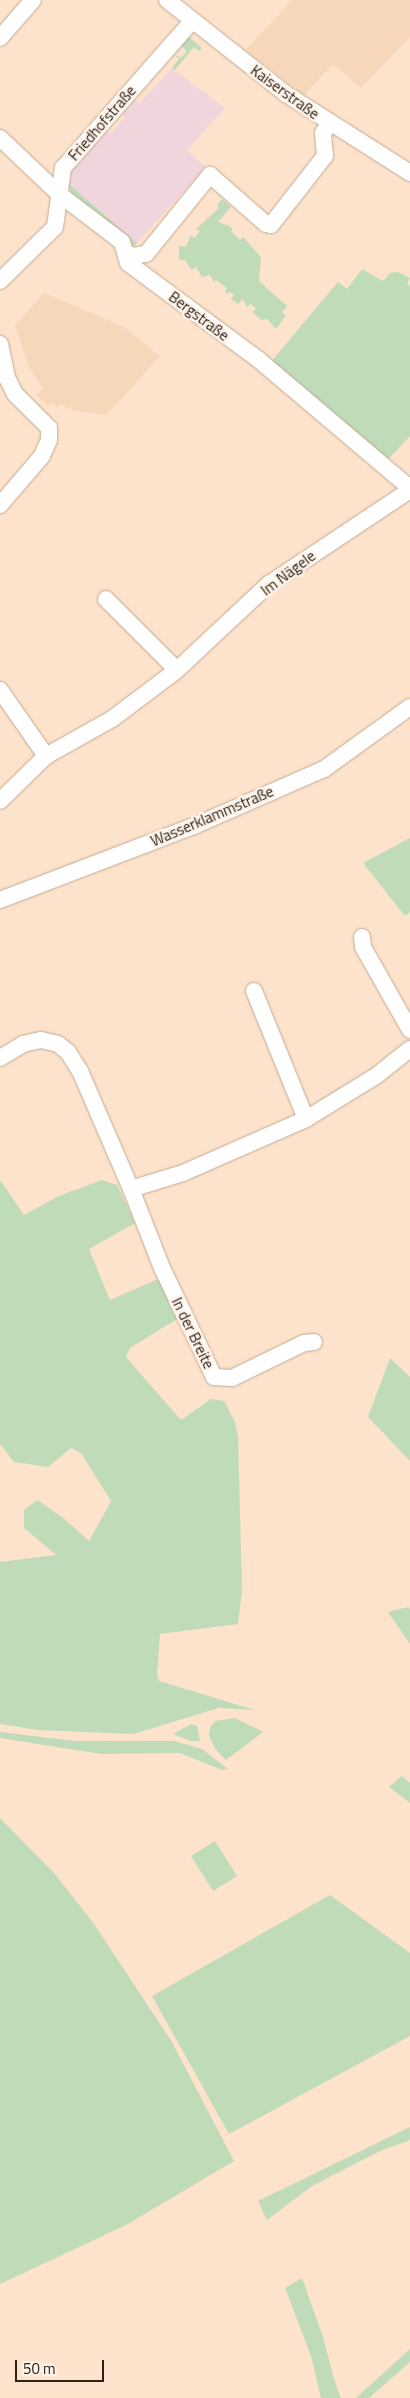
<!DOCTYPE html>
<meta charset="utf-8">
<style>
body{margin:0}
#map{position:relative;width:410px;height:2398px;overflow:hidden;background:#fde3cb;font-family:"Titillium Web",sans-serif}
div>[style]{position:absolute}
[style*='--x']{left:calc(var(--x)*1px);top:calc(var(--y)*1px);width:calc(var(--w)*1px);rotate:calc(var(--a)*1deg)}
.commercial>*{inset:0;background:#f0d6dc}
.built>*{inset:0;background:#f7d7b9}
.green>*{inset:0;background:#bfdbba}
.roads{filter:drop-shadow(0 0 1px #c3aa93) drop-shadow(0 0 1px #c3aa93)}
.minor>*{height:16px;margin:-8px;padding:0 8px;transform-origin:8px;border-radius:8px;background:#fff}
span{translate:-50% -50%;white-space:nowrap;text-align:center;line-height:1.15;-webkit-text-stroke:5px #fef3e9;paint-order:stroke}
.street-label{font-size:15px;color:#2b2118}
.scale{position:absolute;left:15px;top:2360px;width:89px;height:22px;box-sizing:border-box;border:2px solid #2b2118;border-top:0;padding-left:6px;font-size:15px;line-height:18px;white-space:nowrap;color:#2b2118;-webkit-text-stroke:4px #fef3e9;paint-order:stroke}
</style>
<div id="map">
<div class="commercial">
<div style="clip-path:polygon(172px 68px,225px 108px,187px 150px,206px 167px,134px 246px,68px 187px,69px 168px,104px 128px,110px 134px,125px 117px,119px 111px,132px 97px,139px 103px)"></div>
</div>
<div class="built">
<div style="clip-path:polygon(292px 0,410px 0,410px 37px,361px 88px,333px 64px,304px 95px,246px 50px)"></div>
<div style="clip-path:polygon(44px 293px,124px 327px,160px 356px,107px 415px,74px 411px,60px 404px,57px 408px,52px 403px,49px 406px,36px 395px,43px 389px,29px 367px,15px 325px)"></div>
</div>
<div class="green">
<div style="clip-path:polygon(189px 37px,202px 48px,199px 51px,194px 47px,175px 70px,172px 68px,179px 59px,172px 53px,181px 58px,187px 51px,180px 45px)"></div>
<div style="clip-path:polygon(69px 184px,137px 243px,134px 246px,71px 194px)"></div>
<div style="clip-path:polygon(222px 199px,231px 207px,218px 222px,229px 226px,233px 229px,231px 231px,240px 240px,243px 237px,261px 257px,259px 281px,287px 306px,282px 312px,286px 316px,276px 329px,267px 319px,261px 320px,252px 312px,256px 308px,250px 304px,247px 307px,243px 299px,238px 304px,231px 299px,234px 295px,230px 292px,227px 294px,225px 292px,227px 288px,216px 280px,214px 282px,210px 275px,202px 277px,196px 267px,192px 270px,185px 260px,179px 260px,179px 246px,186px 247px,191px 235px,194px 238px,200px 231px,196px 229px,219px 208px,217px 205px)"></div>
<div style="clip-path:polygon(362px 269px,383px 281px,390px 273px,398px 272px,410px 278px,407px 284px,410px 286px,410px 436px,386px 462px,270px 363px,338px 282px,347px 289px)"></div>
<div style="clip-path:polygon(410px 838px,410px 912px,405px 916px,363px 863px)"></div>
<div style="clip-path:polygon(0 1180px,24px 1215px,59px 1196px,102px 1180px,117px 1185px,135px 1223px,89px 1249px,110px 1300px,158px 1279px,177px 1319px,130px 1348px,126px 1357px,181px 1420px,211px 1399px,224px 1401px,235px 1422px,238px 1437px,242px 1591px,238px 1624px,160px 1634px,157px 1675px,159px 1681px,255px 1710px,219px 1708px,133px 1734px,38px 1730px,0 1724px,0 1562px,56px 1555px,24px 1528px,24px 1510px,37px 1500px,62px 1517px,89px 1541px,111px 1501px,81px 1453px,71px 1448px,48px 1467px,14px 1462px,0 1444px)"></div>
<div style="clip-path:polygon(390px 1358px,410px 1377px,410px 1461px,368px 1417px)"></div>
<div style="clip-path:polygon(408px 1607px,410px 1609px,410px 1644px,388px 1612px)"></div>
<div style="clip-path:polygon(235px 1718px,263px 1732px,226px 1760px,215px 1749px,209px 1735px,210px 1727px,215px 1721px)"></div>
<div style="clip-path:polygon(191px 1724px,197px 1726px,200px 1741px,191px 1741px,173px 1734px)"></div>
<div style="clip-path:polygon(0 1732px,76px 1741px,174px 1741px,202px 1749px,228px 1769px,222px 1770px,180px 1753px,101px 1754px,0 1738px)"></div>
<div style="clip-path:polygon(402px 1776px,410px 1783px,410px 1803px,389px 1787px)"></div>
<div style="clip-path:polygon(0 1818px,55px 1874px,94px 1924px,172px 2042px,234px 2161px,126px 2225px,0 2284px)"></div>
<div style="clip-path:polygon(215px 1841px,237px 1876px,213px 1891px,191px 1856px)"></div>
<div style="clip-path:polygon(330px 1895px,410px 1953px,410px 2036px,229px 2134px,152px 1996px)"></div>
<div style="clip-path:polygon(410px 2127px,410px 2140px,378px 2152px,312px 2186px,267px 2220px,258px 2201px)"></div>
<div style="clip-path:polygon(302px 2278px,323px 2337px,336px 2386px,341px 2398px,321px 2398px,311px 2356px,285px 2288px)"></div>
<div style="clip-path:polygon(410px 2349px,410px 2362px,369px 2398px,356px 2398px)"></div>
</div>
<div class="roads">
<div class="minor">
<div style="--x:167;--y:0;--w:152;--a:38.3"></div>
<div style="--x:286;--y:94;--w:147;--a:32.5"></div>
<div style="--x:0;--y:38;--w:50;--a:-49"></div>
<div style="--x:0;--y:138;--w:81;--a:43.5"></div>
<div style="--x:59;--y:194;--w:79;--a:37.3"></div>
<div style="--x:122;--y:242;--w:22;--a:74"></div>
<div style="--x:128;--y:263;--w:163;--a:36.5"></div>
<div style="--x:259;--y:360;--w:198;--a:40.3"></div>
<div style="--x:126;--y:253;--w:8;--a:23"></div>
<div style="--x:133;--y:256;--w:13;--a:-9"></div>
<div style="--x:146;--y:254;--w:102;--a:-51"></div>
<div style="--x:210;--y:175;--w:74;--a:41.2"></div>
<div style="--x:266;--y:224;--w:5;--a:11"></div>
<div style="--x:271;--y:225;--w:88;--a:-52"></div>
<div style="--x:325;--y:156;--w:23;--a:-95"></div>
<div style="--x:323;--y:133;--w:11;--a:-56"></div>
<div style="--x:0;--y:281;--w:77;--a:-44.5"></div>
<div style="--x:55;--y:227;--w:60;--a:-82.3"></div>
<div style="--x:63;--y:168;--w:196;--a:-48.7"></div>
<div style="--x:0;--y:344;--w:35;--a:78"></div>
<div style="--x:7;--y:378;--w:18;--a:63"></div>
<div style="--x:15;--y:394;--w:48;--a:45"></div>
<div style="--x:49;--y:428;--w:12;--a:90"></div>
<div style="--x:49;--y:440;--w:17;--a:114"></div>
<div style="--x:42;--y:456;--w:65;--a:130.6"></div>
<div style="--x:106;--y:599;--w:100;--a:45"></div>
<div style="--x:0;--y:690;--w:80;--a:55.1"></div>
<div style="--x:46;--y:756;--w:64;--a:135.6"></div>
<div style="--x:46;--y:756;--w:76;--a:-29.3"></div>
<div style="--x:112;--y:719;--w:81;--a:-37"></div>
<div style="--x:177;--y:670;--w:126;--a:-43.1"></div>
<div style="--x:269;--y:584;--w:169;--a:-33.7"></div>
<div style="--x:0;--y:900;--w:208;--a:-20.9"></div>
<div style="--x:194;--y:826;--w:142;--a:-23.7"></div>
<div style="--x:324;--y:769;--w:106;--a:-35.8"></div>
<div style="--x:362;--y:937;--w:10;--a:84"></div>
<div style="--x:363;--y:947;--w:95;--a:60.5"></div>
<div style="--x:254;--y:991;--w:138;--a:67.9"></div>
<div style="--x:0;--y:1058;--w:27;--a:-31"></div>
<div style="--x:23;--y:1044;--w:18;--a:-13"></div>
<div style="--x:41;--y:1040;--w:17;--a:13"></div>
<div style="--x:58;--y:1044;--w:13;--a:39"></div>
<div style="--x:68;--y:1052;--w:22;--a:58"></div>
<div style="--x:80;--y:1071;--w:129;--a:66.6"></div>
<div style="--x:314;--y:1342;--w:10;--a:174"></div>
<div style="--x:304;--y:1343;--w:80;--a:154.1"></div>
<div style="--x:232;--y:1378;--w:18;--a:-177"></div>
<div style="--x:214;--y:1377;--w:121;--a:-115.5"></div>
<div style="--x:162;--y:1268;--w:85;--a:-111.4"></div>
<div style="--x:131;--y:1189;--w:54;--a:-17.1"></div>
<div style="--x:183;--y:1173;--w:134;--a:-23.7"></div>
<div style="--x:306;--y:1119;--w:82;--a:-31.6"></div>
<div style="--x:376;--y:1076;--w:43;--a:-38.5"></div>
</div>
</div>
<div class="street-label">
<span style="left:285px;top:92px;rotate:36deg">Kaiserstraße</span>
<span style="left:102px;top:123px;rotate:-49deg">Friedhofstraße</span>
<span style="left:199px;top:316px;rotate:37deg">Bergstraße</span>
<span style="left:288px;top:573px;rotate:-37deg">Im Nägele</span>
<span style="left:212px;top:816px;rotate:-23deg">Wasserklammstraße</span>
<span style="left:193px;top:1333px;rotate:64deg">In der Breite</span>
</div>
<div class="scale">50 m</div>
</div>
